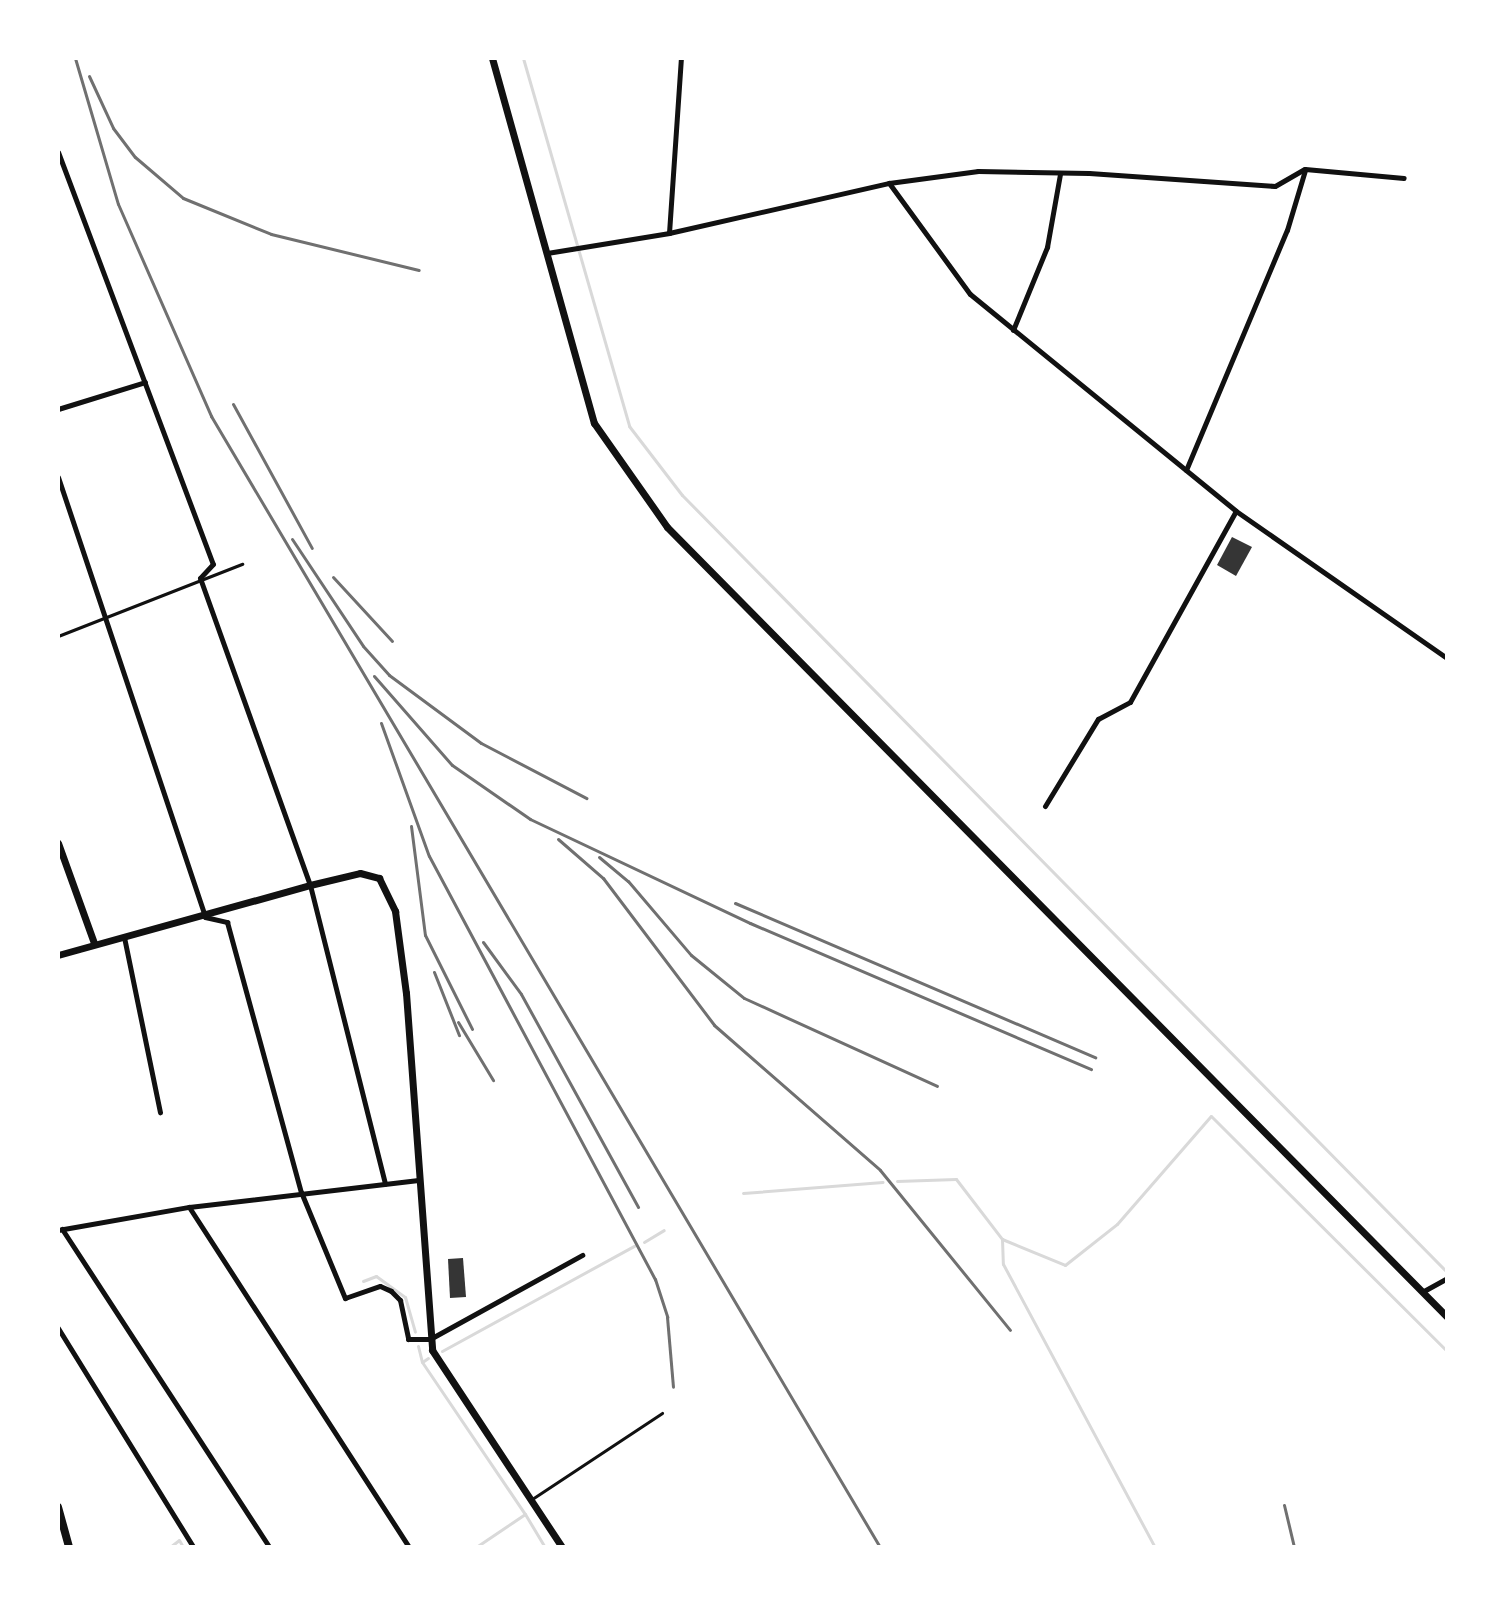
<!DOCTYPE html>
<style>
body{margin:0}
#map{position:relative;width:1505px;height:1605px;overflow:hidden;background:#fff;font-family:Rubik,sans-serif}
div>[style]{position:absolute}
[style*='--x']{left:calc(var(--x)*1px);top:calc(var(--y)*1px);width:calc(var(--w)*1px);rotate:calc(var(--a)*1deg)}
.stream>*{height:3px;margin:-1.5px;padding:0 1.5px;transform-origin:1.5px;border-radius:1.5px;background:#d9d9d9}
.building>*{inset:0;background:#353535}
.service>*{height:3px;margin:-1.5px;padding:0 1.5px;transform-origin:1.5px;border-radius:1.5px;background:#111}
.minor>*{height:5px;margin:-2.5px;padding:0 2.5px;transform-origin:2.5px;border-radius:2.5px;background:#111}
.tertiary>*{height:7px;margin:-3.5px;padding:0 3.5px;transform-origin:3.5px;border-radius:3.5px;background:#111}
.secondary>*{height:7px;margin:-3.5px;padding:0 3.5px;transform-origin:3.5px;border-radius:3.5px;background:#111}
.primary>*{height:8px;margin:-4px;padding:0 4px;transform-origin:4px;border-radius:4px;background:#111}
.rail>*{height:3px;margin:-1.5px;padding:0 1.5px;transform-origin:1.5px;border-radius:1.5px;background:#707070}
span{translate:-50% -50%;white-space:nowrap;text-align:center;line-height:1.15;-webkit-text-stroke:8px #fff;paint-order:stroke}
.frame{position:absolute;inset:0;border:60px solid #fff;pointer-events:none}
</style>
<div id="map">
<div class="stream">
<div style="--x:523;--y:58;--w:383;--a:73.9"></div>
<div style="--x:629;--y:426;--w:87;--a:52.5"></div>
<div style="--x:682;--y:495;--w:1090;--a:45.45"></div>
<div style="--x:897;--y:1181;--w:59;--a:-1.9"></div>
<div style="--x:956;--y:1179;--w:76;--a:52.5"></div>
<div style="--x:1002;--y:1239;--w:68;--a:22.4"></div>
<div style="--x:1065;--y:1265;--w:66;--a:-38.3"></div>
<div style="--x:1117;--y:1224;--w:143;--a:-49"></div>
<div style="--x:1211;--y:1116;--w:333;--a:44.9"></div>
<div style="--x:743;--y:1193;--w:140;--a:-4.5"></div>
<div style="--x:1002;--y:1239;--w:25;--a:88"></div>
<div style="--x:1003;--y:1264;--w:321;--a:61.8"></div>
<div style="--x:644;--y:1242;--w:23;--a:-31"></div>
<div style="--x:363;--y:1281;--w:14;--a:-21"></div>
<div style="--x:376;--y:1276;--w:36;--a:36"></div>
<div style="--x:405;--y:1297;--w:36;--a:74"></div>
<div style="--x:418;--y:1346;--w:16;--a:76"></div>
<div style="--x:442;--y:1351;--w:219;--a:-28.7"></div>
<div style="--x:428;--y:1358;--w:7;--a:146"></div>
<div style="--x:422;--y:1362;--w:184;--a:55.9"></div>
<div style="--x:525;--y:1514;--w:59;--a:146"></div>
<div style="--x:525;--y:1514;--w:39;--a:59"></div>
<div style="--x:170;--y:1547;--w:11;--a:-38"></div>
<div style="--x:179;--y:1540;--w:8;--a:60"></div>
</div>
<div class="building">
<div style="clip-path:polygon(1232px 537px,1252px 547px,1236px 576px,1217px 565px)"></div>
<div style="clip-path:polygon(463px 1258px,466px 1297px,450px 1298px,448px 1259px)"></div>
</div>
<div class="service">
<div style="--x:58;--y:636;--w:198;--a:-21.4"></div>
<div style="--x:532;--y:1499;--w:156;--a:-33.5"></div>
</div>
<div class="minor">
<div style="--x:58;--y:152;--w:440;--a:69.4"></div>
<div style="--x:213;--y:564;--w:19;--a:133"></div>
<div style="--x:200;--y:578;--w:326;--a:70.3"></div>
<div style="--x:310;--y:885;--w:308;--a:75.9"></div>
<div style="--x:889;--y:183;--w:137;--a:53.9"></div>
<div style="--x:970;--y:294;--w:343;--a:39.2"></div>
<div style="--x:1236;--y:511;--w:257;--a:34.9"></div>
<div style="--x:669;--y:233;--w:175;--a:-86.1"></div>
<div style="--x:547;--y:253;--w:124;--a:-9.3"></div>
<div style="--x:669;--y:233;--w:226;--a:-12.8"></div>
<div style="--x:889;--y:183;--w:90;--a:-7.7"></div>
<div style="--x:978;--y:171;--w:111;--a:1"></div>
<div style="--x:1089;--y:173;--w:186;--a:4"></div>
<div style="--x:1275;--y:186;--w:34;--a:-30"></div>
<div style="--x:1305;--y:169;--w:99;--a:5.2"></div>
<div style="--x:1013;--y:330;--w:90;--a:-67.7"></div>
<div style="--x:1047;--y:247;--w:74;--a:-79.9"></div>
<div style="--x:58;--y:409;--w:91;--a:-17.2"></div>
<div style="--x:1186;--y:470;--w:260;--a:-67.2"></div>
<div style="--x:1287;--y:230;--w:63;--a:-73.3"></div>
<div style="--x:58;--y:477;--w:464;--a:71.5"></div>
<div style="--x:205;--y:917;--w:23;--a:13"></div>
<div style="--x:227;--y:922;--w:280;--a:74.7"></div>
<div style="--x:301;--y:1192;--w:115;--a:67.5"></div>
<div style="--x:345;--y:1298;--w:37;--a:-19"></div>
<div style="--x:380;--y:1286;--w:12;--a:24"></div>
<div style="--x:391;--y:1291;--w:13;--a:45"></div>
<div style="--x:400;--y:1300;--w:40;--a:78"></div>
<div style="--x:408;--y:1339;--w:22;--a:0"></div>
<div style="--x:430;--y:1339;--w:174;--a:-28.9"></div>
<div style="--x:1045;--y:806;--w:102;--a:-58.7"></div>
<div style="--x:1098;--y:719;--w:36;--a:-28"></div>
<div style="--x:1130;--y:702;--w:218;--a:-61"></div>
<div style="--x:124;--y:937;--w:179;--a:78.4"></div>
<div style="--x:189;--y:1207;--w:405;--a:57.1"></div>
<div style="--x:62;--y:1229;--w:379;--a:56.9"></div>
<div style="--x:58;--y:1230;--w:133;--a:-10"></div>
<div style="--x:189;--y:1207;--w:231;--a:-6.7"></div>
<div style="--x:1422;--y:1292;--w:29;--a:-29"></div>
<div style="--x:58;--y:1328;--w:257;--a:58.3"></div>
</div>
<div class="tertiary">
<div style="--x:58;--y:843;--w:106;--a:70.2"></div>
<div style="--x:58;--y:955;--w:262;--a:-15.5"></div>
<div style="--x:310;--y:885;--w:51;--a:-13.5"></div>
<div style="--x:360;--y:873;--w:20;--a:15"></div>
<div style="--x:379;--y:878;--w:37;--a:64"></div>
<div style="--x:395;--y:911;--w:83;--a:82.4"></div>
<div style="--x:406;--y:993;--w:358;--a:85.8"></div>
<div style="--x:432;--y:1350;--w:236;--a:56.6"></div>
</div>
<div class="secondary">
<div style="--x:492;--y:58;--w:379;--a:74.4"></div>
<div style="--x:594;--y:423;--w:127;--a:54.9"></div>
<div style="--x:667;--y:527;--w:1110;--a:45.36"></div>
</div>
<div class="primary">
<div style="--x:58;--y:1507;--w:41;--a:74.6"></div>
</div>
<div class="rail">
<div style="--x:75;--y:58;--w:152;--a:73.6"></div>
<div style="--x:118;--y:204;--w:232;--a:66.3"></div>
<div style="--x:211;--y:416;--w:1314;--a:59.4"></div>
<div style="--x:89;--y:76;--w:57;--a:65.2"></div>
<div style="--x:113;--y:128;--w:36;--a:53"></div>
<div style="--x:135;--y:157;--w:63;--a:40.5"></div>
<div style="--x:183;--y:198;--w:95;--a:22.2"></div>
<div style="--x:271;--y:234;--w:152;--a:13.7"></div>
<div style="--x:233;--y:404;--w:164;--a:61.3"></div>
<div style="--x:292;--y:539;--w:128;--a:56.4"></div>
<div style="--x:363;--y:646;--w:39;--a:48"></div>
<div style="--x:389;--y:675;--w:114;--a:36.5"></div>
<div style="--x:481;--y:743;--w:119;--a:27.6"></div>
<div style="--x:333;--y:577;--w:87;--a:47.3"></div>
<div style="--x:374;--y:676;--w:118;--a:48.8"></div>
<div style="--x:452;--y:765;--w:95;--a:34.7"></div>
<div style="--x:530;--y:819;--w:243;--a:25.3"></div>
<div style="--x:750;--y:923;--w:371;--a:23.2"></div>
<div style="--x:381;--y:723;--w:141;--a:70.2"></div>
<div style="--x:429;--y:856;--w:480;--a:61.9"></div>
<div style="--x:655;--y:1279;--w:40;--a:72"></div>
<div style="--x:667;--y:1317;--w:70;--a:85.1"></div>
<div style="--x:411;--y:826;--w:110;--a:82.7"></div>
<div style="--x:425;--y:935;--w:105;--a:63.4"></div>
<div style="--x:558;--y:839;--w:60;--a:40.9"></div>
<div style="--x:603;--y:878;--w:184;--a:52.9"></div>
<div style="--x:714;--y:1025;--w:220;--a:41.1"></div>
<div style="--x:880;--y:1170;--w:206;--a:50.9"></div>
<div style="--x:599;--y:857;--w:38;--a:40"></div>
<div style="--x:628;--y:881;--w:97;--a:49.6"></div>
<div style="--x:691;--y:955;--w:68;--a:39.1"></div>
<div style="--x:744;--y:998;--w:212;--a:24.5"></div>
<div style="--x:735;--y:903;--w:392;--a:23.2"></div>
<div style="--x:483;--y:942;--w:64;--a:53.8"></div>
<div style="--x:521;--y:994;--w:243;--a:61.2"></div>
<div style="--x:434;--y:972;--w:68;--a:68.4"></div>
<div style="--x:458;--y:1022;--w:68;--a:58.9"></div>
<div style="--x:1284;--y:1505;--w:43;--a:76.6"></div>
</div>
<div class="frame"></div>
</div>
